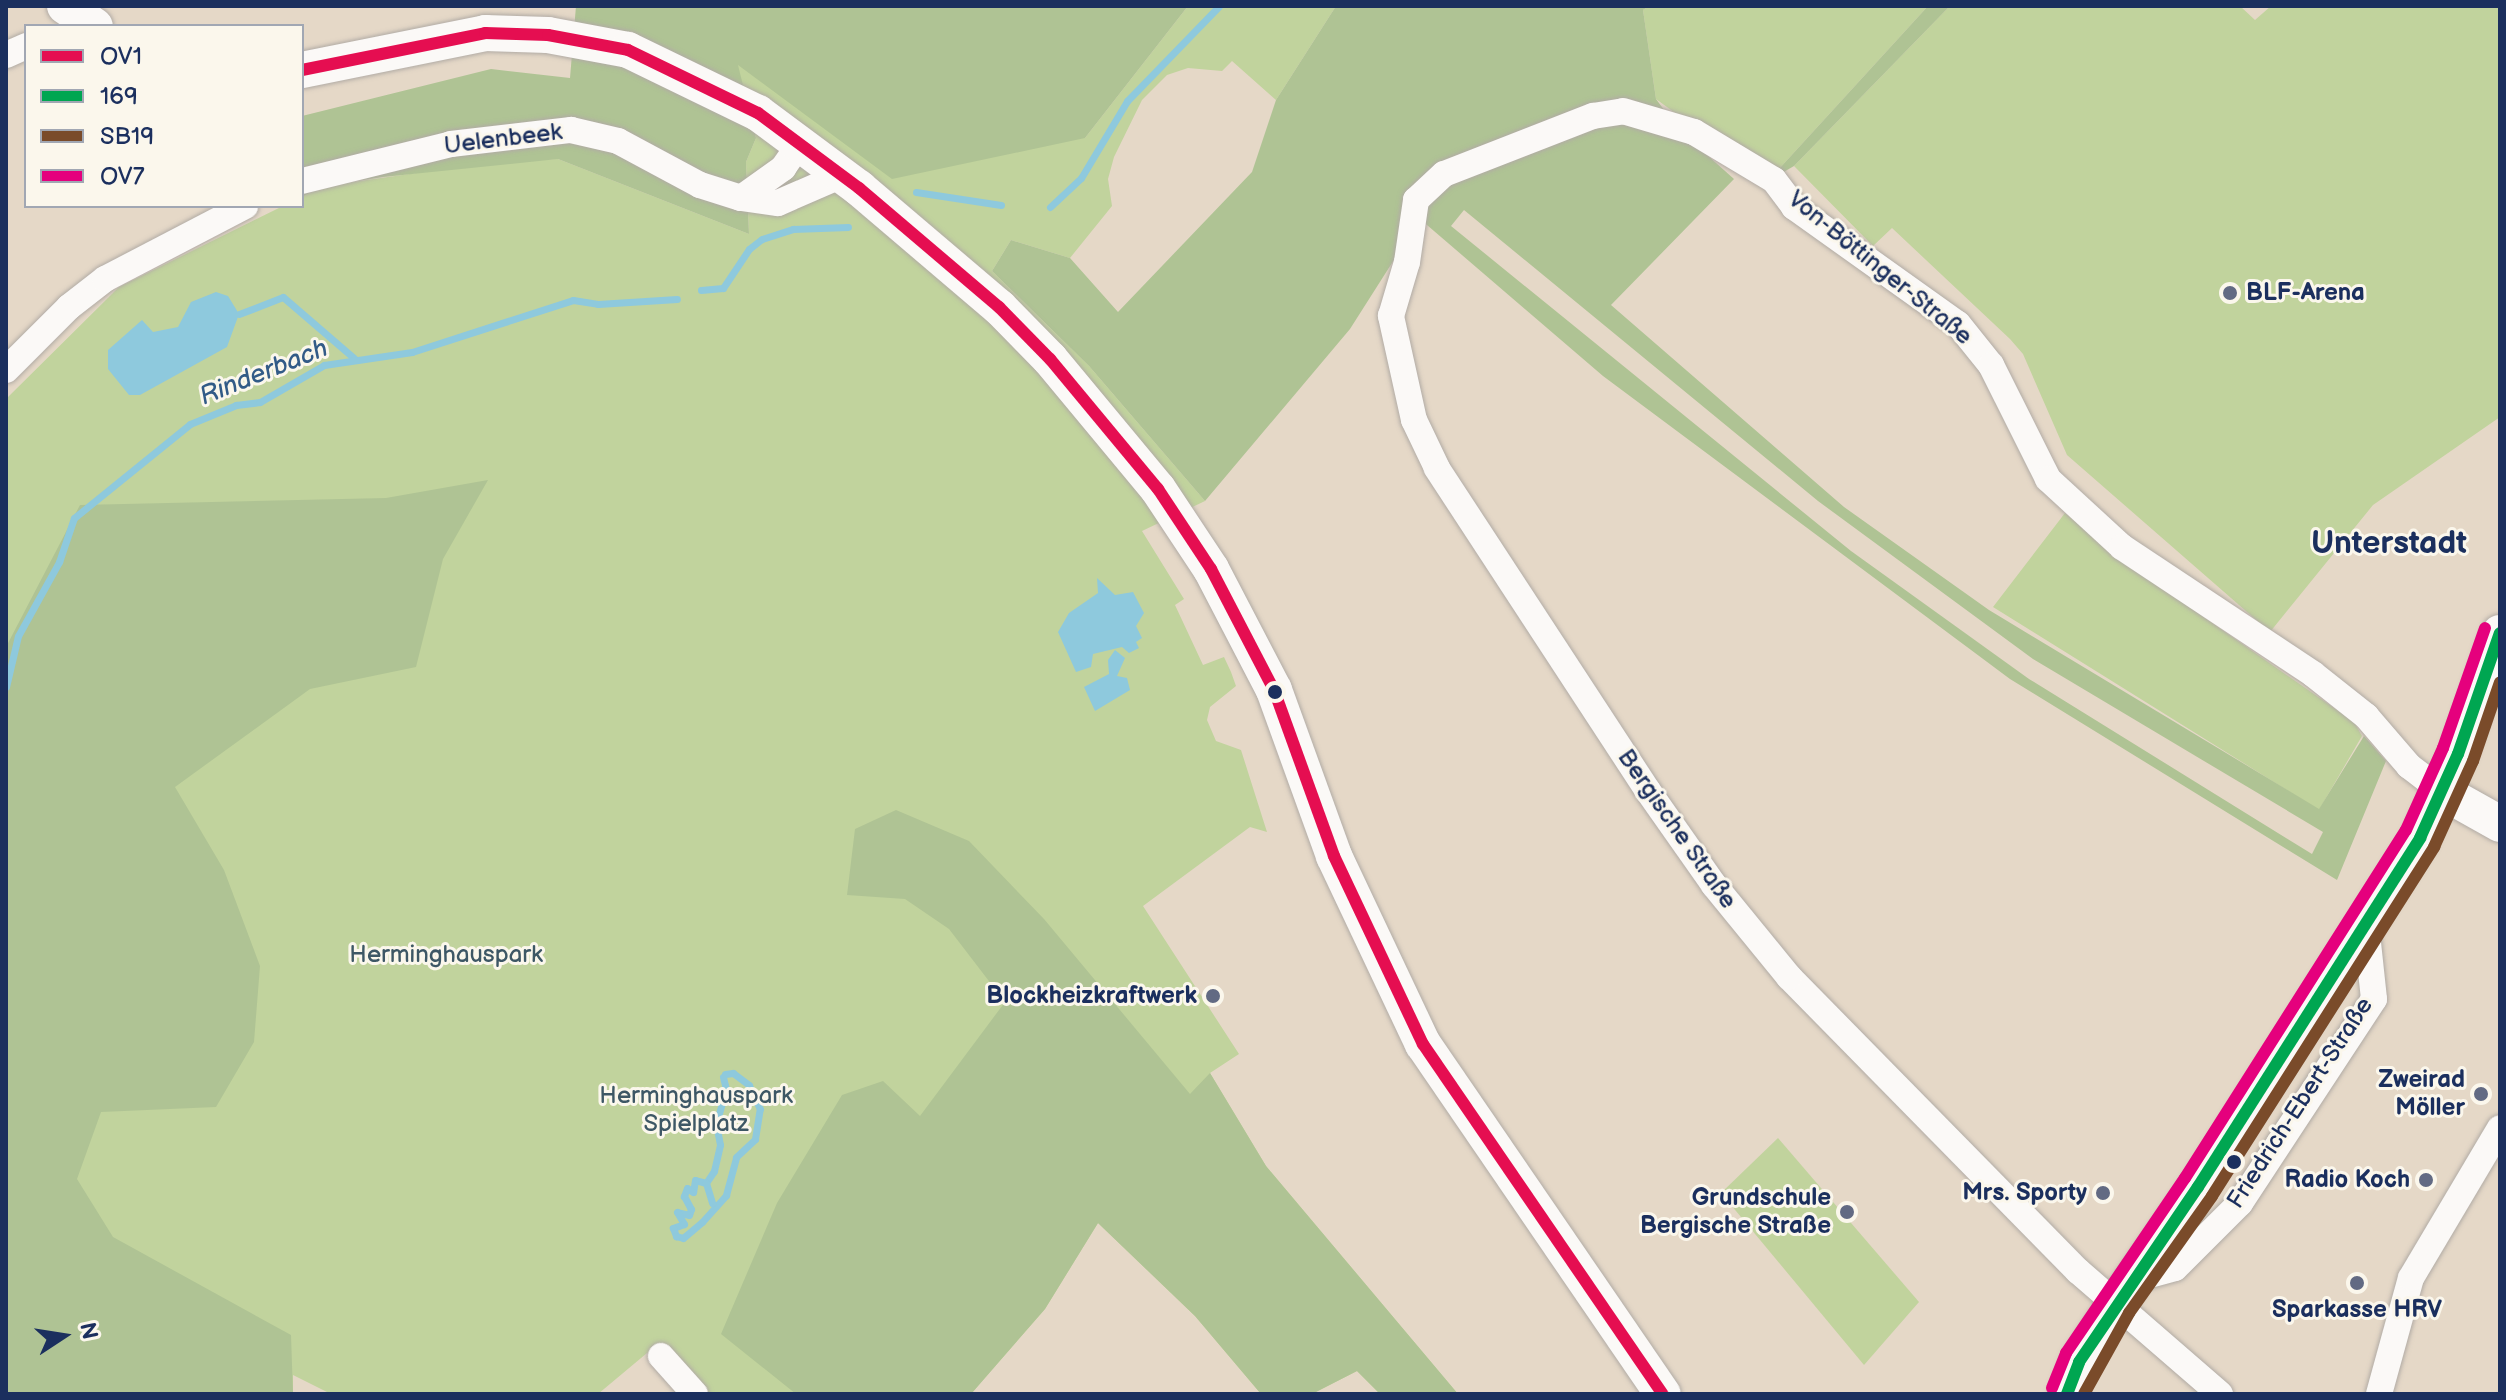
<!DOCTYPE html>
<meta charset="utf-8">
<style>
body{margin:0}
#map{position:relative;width:2506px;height:1400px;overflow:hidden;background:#e5d8c7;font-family:"Balsamiq Sans",sans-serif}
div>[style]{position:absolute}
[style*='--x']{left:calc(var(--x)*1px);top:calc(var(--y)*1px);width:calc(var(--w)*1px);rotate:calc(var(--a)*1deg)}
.green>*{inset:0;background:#c1d39d}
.forest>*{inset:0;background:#afc394}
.water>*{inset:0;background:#8ec9dd}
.stream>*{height:7px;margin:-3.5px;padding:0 3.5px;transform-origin:3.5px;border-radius:3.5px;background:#8ec9dd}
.roads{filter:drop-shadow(0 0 2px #b1aba5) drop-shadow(0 0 2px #b1aba5)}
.street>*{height:26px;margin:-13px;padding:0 13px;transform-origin:13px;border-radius:13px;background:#fbf9f7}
.secondary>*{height:36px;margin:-18px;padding:0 18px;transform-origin:18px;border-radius:18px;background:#fbf9f7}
.bus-1>*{height:12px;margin:-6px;padding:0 6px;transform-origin:6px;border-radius:6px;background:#e50e51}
.bus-2>*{height:12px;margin:-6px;padding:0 6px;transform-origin:6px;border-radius:6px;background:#00a651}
.bus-3>*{height:12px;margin:-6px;padding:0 6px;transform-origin:6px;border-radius:6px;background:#7a4b2a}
.bus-4>*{height:12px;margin:-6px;padding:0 6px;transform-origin:6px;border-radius:6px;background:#e5007d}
.dots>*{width:22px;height:22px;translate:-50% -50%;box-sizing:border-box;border:4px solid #fbf7ec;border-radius:50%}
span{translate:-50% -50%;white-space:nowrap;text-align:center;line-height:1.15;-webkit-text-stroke:6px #fbf7ec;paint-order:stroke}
.street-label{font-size:24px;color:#1b2f5e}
.poi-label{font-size:24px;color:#1b2f5e;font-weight:700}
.left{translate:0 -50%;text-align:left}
.right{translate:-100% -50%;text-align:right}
.park-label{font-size:24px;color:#3d5765}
.water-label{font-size:26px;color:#325b87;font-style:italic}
.district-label{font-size:32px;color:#1b2f5e;font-weight:700}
.frame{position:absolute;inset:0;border:8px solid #1b2f5e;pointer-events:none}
.legend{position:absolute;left:24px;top:24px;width:280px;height:184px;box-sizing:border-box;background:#fbf7ec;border:2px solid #a1a7b3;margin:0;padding:10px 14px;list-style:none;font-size:24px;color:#1b2f5e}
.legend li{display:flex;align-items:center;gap:16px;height:40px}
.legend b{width:40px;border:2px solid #a1a7b3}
.north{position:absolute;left:24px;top:1296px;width:80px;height:80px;-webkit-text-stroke:6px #fbf7ec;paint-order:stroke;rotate:78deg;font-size:22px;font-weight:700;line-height:32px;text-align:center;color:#1b2f5e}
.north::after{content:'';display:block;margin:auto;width:28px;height:36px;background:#1b2f5e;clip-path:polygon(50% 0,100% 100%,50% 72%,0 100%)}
</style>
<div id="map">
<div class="green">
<div style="clip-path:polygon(1188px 6px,1336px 6px,1276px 100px,1232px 61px,1222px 71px,1188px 68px,1167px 75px,1142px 100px,1114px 157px,1108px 179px,1112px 206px,1070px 258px,1011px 240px,992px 271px,1089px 366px,1205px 501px,1142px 531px,1184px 599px,1175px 605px,1203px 665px,1224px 657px,1231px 672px,1236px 686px,1210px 707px,1207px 720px,1216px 741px,1241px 750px,1267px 832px,1250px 827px,1143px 906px,1239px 1054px,1210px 1073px,1266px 1166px,1458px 1394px,1380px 1394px,1357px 1371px,1312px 1394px,1261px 1394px,1195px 1316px,1098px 1223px,1045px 1309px,971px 1394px,706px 1394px,659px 1343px,598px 1394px,331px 1394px,293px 1375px,293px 1394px,6px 1394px,6px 399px,119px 287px,283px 206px,302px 206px,302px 197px,324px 186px,502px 161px,558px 159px,749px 234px,746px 162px,756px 138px,737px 64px,1085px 138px)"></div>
<div style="clip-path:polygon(1649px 6px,1928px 6px,1768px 181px,1656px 99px,1643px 10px)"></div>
<div style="clip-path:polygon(1950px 6px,2240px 6px,2255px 20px,2271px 6px,2500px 6px,2500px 417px,2373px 505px,2270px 632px,2067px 455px,2023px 354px,2010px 339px,1892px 228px,1873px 246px,1794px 166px)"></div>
<div style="clip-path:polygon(2065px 513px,2115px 555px,2354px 722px,2362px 736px,2319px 810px,1993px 607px)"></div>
<div style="clip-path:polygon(1778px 1138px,1919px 1302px,1864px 1365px,1721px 1193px)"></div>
</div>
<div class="forest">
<div style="clip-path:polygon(576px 6px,1188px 6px,1085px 138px,892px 179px,738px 65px,756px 138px,746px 162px,749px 234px,558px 159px,383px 177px,324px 186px,302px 197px,302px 116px,491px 69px,570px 78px)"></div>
<div style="clip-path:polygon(evenodd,1336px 6px,1649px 6px,1643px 10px,1656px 99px,1678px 129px,1734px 179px,1611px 305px,1844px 507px,1989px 610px,2319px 809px,2364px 736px,2386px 761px,2337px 880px,2010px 679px,1603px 376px,1420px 219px,1350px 329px,1205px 501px,1089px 366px,992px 271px,1011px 240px,1070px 258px,1118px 312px,1252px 172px,1276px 100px,1336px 6px,1464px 210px,1818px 501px,2033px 659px,2323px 832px,2312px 854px,2029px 679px,1851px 551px,1451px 226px,1464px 210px)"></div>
<div style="clip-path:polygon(1928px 6px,1950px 6px,1794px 166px,1768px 181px)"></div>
<div style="clip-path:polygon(488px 480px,443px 559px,416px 667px,310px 689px,175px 787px,224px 870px,260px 966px,254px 1042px,216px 1107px,101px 1112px,77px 1179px,113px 1237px,291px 1335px,293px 1394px,6px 1394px,6px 647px,80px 505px,386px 498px)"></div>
<div style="clip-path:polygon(896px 810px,969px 841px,1044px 919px,1190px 1094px,1210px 1073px,1266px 1166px,1458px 1394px,1380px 1394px,1357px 1371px,1312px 1394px,1261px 1394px,1195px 1316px,1098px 1223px,1045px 1309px,971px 1394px,796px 1394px,721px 1334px,777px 1203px,842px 1095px,883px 1081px,920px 1116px,1005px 1002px,949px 929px,905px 899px,847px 895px,855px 829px)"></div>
</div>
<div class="water">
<div style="clip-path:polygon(216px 292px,228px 296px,239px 314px,227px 347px,140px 395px,129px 395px,108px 369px,108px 350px,142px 320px,153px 332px,178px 327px,191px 302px)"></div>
<div style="clip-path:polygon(1097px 578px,1115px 595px,1133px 592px,1144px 613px,1136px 626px,1142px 638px,1136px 642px,1139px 648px,1129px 653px,1122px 647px,1093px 654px,1091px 667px,1076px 672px,1058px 632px,1069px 613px,1098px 593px)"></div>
<div style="clip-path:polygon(1115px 650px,1125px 658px,1117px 676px,1127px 678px,1130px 690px,1095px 711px,1084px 687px,1109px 674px,1108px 660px)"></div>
</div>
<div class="stream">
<div style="--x:916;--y:192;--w:86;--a:8.7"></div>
<div style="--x:1050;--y:207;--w:42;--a:-43.1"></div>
<div style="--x:1081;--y:178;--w:90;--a:-59.1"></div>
<div style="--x:1127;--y:101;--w:132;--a:-45.9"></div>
<div style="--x:701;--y:290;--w:22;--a:-5"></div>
<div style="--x:723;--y:288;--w:47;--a:-56.3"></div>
<div style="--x:749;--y:249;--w:16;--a:-38"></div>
<div style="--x:762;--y:239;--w:33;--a:-18"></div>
<div style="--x:793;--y:229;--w:55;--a:-2.1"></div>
<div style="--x:239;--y:314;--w:47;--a:-21.1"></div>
<div style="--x:283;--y:297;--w:94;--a:40.7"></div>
<div style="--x:6;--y:687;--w:52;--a:-76.8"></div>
<div style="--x:18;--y:636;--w:85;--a:-61"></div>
<div style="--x:59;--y:562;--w:46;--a:-71.2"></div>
<div style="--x:74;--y:518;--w:149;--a:-39"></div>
<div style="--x:190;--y:424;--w:50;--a:-22.4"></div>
<div style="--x:236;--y:405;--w:24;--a:-7"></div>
<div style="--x:260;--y:402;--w:74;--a:-30"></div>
<div style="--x:324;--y:365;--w:89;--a:-8.4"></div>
<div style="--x:412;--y:352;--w:169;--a:-17.9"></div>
<div style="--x:573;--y:300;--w:25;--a:9"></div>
<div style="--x:598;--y:304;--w:79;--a:-3.6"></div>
<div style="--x:723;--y:1077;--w:12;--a:76"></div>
<div style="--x:726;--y:1089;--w:36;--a:106"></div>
<div style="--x:716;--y:1124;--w:21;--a:79"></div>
<div style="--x:720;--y:1145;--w:27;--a:103"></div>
<div style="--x:714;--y:1171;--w:14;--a:124"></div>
<div style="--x:706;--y:1183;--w:11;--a:-165"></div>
<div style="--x:695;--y:1180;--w:12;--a:99"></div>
<div style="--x:693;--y:1192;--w:7;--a:-146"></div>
<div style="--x:687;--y:1188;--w:9;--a:111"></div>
<div style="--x:684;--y:1196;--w:15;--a:62"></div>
<div style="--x:691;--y:1209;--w:6;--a:108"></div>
<div style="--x:689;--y:1215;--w:12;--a:-166"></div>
<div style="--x:677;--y:1212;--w:14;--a:60"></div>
<div style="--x:684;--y:1224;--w:12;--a:160"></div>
<div style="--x:673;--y:1228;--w:9;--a:69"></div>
<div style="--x:676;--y:1236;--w:7;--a:16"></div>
<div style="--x:683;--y:1238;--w:25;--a:-40"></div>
<div style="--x:702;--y:1222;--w:36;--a:-48"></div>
<div style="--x:726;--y:1195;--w:39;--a:-75"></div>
<div style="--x:736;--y:1157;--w:26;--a:-43"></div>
<div style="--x:755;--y:1139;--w:30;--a:-81"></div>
<div style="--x:760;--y:1109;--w:26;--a:-115"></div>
<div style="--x:749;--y:1085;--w:20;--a:-143"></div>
<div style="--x:733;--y:1073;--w:8;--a:173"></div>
<div style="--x:706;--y:1183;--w:21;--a:73"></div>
</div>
<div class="roads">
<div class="street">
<div style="--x:6;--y:55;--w:22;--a:-24"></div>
<div style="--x:302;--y:181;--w:154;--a:-13.9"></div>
<div style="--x:451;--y:144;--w:121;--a:-6.7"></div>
<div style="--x:571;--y:130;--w:48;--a:13.2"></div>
<div style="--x:618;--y:141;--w:93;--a:28.2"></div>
<div style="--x:700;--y:185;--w:43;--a:17.6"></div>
<div style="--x:741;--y:198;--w:37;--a:8"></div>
<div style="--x:778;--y:203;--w:70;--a:-23.6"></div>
<div style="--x:741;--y:198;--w:52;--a:-35.5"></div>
<div style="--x:783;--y:168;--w:29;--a:-55"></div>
<div style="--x:6;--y:370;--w:89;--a:-45"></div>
<div style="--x:69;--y:307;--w:46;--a:-37.9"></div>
<div style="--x:105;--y:279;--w:158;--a:-27.5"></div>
<div style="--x:2135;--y:1279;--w:41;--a:-15.4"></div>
<div style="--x:2175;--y:1268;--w:92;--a:-45"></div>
<div style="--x:2240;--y:1203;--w:244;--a:-56.7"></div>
<div style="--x:2374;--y:999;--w:75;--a:-96.1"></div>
<div style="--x:661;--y:1356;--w:51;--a:48.2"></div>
<div style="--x:2220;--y:1394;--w:188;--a:-139.1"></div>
<div style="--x:2078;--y:1271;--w:412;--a:-134.5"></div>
<div style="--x:1789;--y:977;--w:119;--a:-129.2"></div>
<div style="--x:1714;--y:885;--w:115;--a:-125.1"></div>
<div style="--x:1648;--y:791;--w:386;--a:-123.2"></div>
<div style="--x:1437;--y:468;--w:53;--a:-115.6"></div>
<div style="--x:1414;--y:420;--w:107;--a:-102.5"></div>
<div style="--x:1391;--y:316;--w:56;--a:-73.5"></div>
<div style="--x:1407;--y:262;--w:63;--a:-81.7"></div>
<div style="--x:1416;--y:200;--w:38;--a:-43"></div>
<div style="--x:1444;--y:174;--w:160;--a:-21.3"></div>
<div style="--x:1593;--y:116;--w:30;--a:-9"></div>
<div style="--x:1623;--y:111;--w:74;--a:16.5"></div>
<div style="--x:1694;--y:132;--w:93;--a:31"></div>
<div style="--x:1774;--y:180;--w:34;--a:53"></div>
<div style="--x:1794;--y:207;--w:201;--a:35.5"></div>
<div style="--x:1958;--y:324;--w:53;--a:51.2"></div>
<div style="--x:1991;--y:365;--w:127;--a:63.4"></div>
<div style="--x:2048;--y:479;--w:100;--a:42.6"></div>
<div style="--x:2122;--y:547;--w:229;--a:33.6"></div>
<div style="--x:2313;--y:674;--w:68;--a:38.4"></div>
<div style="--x:2366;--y:716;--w:66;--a:49.3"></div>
<div style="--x:2409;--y:766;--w:43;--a:37.4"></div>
<div style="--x:2379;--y:1394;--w:120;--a:-74.6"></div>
<div style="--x:2411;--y:1278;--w:174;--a:-59.3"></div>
</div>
<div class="secondary">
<div style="--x:65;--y:6;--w:36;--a:34"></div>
<div style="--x:302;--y:70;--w:187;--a:-11.4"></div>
<div style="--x:485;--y:33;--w:63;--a:1.8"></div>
<div style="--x:548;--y:35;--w:81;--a:10.6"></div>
<div style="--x:628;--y:50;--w:144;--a:25.9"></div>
<div style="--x:758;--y:113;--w:126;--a:36.6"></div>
<div style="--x:859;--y:188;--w:184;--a:40.4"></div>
<div style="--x:999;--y:307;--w:73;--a:45.6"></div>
<div style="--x:1050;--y:359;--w:169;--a:50.3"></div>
<div style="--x:1158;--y:489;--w:96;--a:56.5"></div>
<div style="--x:1211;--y:569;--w:136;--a:62.5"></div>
<div style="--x:1274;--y:690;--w:177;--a:70.1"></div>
<div style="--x:1334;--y:856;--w:208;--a:64.7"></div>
<div style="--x:1423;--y:1044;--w:424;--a:55.6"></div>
<div style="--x:2443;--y:792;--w:65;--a:29.3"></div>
<div style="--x:2067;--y:1394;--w:34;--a:-69"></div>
<div style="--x:2079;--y:1362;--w:69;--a:-57.5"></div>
<div style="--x:2116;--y:1304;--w:143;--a:-55"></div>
<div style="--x:2198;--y:1187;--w:414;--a:-57.5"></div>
<div style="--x:2420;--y:838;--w:92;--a:-65.7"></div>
<div style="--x:2458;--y:754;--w:128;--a:-70.9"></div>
</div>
</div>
<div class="bus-1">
<div style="--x:302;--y:70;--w:187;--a:-11.4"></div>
<div style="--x:485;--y:33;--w:63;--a:1.8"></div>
<div style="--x:548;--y:35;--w:81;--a:10.6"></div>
<div style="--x:628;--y:50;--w:144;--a:25.9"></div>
<div style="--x:758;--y:113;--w:126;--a:36.6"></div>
<div style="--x:859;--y:188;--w:184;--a:40.4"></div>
<div style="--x:999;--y:307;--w:73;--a:45.6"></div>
<div style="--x:1050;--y:359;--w:169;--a:50.3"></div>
<div style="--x:1158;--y:489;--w:96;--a:56.5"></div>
<div style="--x:1211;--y:569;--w:136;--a:62.5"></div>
<div style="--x:1274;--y:690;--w:177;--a:70.1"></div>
<div style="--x:1334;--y:856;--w:208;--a:64.7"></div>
<div style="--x:1423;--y:1044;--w:424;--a:55.6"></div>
</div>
<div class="bus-2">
<div style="--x:2067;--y:1394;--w:34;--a:-69"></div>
<div style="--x:2079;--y:1362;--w:212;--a:-55.8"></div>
<div style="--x:2198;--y:1187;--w:414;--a:-57.5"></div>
<div style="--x:2420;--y:838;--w:92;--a:-65.7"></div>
<div style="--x:2458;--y:754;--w:128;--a:-70.9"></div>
</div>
<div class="bus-3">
<div style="--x:2084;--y:1394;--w:93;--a:-60.9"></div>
<div style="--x:2129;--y:1313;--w:143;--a:-54.6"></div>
<div style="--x:2212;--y:1196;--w:414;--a:-57.5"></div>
<div style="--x:2434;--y:847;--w:94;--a:-65.6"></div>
<div style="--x:2473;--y:761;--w:83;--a:-71.1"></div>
</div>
<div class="bus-4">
<div style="--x:2052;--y:1388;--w:38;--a:-68"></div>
<div style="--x:2066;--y:1353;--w:212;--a:-55.8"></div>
<div style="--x:2185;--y:1178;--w:412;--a:-57.6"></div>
<div style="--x:2406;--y:830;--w:90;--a:-65.7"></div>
<div style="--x:2443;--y:748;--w:127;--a:-70.7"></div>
</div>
<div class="dots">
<div style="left:2230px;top:293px;background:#626a83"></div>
<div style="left:1275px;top:692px;background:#1b2f5e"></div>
<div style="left:1213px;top:996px;background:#626a83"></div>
<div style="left:2481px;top:1094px;background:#626a83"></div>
<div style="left:2234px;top:1162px;background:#1b2f5e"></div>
<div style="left:2426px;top:1180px;background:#626a83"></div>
<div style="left:2103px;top:1193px;background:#626a83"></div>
<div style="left:1847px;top:1212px;background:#626a83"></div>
<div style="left:2357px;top:1283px;background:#626a83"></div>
</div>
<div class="street-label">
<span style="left:503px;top:139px;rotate:-7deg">Uelenbeek</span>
<span style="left:1880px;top:268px;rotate:39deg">Von-Böttinger-Straße</span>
<span style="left:1677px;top:829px;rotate:55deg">Bergische Straße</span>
<span style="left:2300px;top:1103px;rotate:-57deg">Friedrich-Ebert-Straße</span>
</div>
<div class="poi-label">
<span class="left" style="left:2246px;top:293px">BLF-Arena</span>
<span class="right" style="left:1197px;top:996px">Blockheizkraftwerk</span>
<span class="right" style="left:2465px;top:1094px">Zweirad<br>Möller</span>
<span class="right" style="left:2410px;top:1180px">Radio Koch</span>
<span class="right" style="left:2087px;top:1193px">Mrs. Sporty</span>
<span class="right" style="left:1831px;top:1212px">Grundschule<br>Bergische Straße</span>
<span style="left:2357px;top:1310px">Sparkasse HRV</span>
</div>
<div class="park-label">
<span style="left:446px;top:955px">Herminghauspark</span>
<span style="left:696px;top:1110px">Herminghauspark<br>Spielplatz</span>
</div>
<div class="water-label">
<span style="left:264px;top:373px;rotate:-22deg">Rinderbach</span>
</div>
<div class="district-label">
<span style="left:2389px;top:544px">Unterstadt</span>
</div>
<div class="frame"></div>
<ul class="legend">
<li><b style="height:10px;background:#e50e51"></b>OV1</li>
<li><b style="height:10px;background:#00a651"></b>169</li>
<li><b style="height:10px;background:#7a4b2a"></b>SB19</li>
<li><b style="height:10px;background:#e5007d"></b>OV7</li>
</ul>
<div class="north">N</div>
</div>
